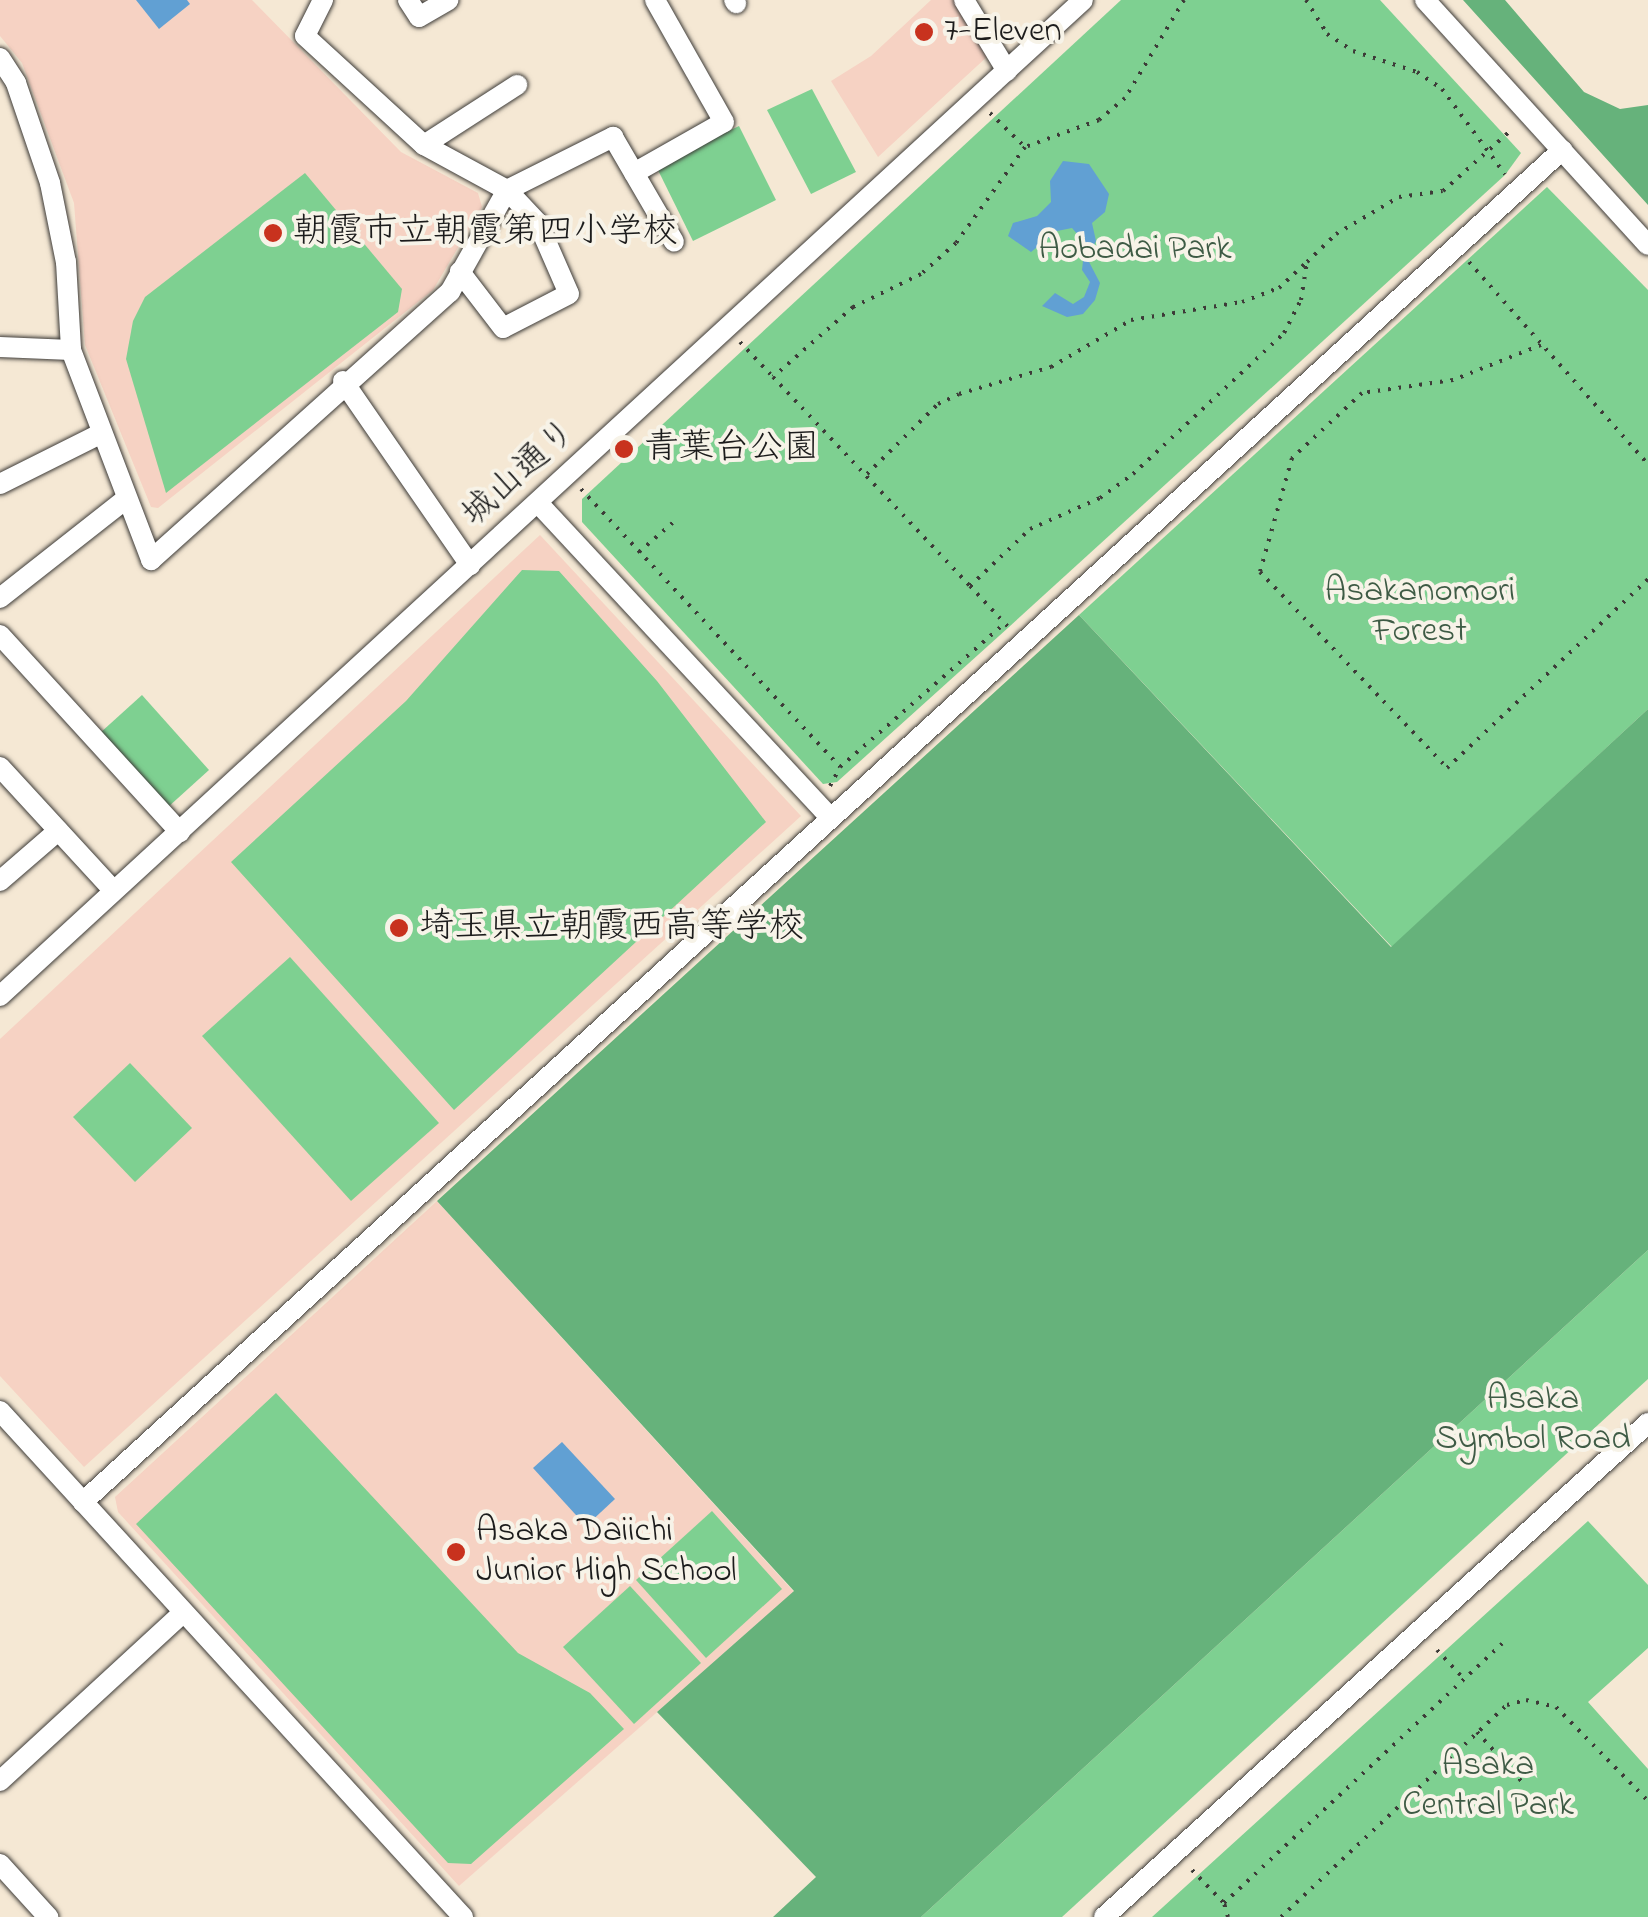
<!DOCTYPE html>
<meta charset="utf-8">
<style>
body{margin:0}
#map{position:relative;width:1648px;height:1917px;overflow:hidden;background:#f5e8d4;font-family:"Indie Flower","Klee One",sans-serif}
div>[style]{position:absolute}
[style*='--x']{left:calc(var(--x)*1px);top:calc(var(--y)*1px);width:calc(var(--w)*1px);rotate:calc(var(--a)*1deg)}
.built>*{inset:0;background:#f6d2c3}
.green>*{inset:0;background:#7ed091}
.forest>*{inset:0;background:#66b27b}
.water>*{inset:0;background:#61a0d3}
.path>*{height:4px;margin-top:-2px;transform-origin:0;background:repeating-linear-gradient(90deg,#3d3b38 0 2.5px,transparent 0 10.5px)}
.roads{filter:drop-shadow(0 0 2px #3d3b38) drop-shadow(0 0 2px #3d3b38)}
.minor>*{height:20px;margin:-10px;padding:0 10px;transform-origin:10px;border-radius:10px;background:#fff}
.dots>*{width:28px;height:28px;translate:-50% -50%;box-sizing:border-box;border:5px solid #f7f3e8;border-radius:50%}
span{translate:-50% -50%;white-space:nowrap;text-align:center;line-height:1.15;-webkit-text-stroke:8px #f7f3e8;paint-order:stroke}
.poi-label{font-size:35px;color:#1c1c1c}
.left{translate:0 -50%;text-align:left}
.park-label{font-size:35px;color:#3e5b45}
.street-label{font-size:35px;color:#1c1c1c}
</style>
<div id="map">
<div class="built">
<div style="clip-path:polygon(0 0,252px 0,401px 152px,478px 193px,482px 207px,433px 290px,158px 508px,151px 507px,85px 345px,74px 203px,22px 63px,0 36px)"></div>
<div style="clip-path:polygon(931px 0,958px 0,989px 55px,878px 157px,831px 81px,871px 56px)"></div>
<div style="clip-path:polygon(540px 535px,801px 816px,84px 1467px,0 1376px,0 1039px)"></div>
<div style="clip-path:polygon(437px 1201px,794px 1592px,459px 1886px,118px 1512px,115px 1497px)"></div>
</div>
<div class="green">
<div style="clip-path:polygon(1121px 0,1380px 0,1521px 153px,1505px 175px,1009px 627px,837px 782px,823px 784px,582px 522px,582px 499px)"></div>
<div style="clip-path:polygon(812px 89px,856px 172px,811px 194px,767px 110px)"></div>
<div style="clip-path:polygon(739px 126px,776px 200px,693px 241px,656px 166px)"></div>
<div style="clip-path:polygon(305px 173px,402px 289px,398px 312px,166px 493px,126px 359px,133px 321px,145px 297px)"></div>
<div style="clip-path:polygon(1547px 187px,1648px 290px,1648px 709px,1392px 947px,1079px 615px)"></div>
<div style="clip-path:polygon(522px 570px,559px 571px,657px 681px,766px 822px,454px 1110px,231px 862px,406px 701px)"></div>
<div style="clip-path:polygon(142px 695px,209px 770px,167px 808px,100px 733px)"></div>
<div style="clip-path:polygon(290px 957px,439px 1123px,351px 1201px,202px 1036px)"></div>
<div style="clip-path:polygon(130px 1063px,192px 1128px,135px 1182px,73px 1117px)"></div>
<div style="clip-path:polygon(1648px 1250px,1648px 1379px,1062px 1917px,921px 1917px)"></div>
<div style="clip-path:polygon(276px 1393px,518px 1653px,590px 1693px,624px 1729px,471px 1864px,448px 1863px,136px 1524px)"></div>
<div style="clip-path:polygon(712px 1511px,782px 1589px,706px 1658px,636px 1580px)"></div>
<div style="clip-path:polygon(1588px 1521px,1648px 1585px,1648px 1648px,1588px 1702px,1648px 1769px,1648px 1917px,1152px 1917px)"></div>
<div style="clip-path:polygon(630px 1586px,701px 1663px,634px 1724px,563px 1647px)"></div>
</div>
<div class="forest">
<div style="clip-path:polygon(1463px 0,1505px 0,1584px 92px,1620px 109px,1648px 105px,1648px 205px)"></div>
<div style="clip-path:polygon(1079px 615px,1391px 947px,1648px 709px,1648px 1250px,921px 1917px,773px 1917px,816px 1877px,657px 1712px,794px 1591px,437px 1201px)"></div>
</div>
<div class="water">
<div style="clip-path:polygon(136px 0,187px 0,190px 4px,159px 29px)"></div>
<div style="clip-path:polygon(1063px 161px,1089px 164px,1109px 194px,1105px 212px,1092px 223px,1096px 241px,1087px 258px,1100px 283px,1095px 300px,1083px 314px,1067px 317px,1042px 306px,1055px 293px,1073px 304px,1084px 297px,1090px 282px,1082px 270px,1085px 243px,1072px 228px,1057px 231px,1031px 252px,1008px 236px,1013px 223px,1037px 216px,1051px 202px,1050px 181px)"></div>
<div style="clip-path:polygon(562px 1442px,615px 1499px,586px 1526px,533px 1468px)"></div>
</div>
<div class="path">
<div style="--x:1184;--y:0;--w:114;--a:121"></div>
<div style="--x:1125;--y:98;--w:34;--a:140"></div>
<div style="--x:1099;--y:120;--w:79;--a:160"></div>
<div style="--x:1025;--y:147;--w:118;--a:125.7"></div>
<div style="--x:956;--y:243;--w:47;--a:138.5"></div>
<div style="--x:921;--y:274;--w:76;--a:154.1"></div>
<div style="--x:853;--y:307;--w:106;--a:138.8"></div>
<div style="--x:773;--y:377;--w:287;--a:46.7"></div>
<div style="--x:970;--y:586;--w:83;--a:-43.5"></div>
<div style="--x:1030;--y:529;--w:77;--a:-23.9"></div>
<div style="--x:1100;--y:498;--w:41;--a:-36"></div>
<div style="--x:1133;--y:474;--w:207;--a:-43"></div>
<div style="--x:1284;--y:333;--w:37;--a:-63"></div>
<div style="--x:1301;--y:300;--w:38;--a:-81"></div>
<div style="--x:1307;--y:262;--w:40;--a:-44"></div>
<div style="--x:1336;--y:234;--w:73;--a:-30.4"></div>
<div style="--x:1399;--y:197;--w:44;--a:-7.8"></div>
<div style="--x:1443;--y:191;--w:90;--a:-41.8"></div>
<div style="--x:1306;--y:0;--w:40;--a:58"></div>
<div style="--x:1327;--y:34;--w:31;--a:33"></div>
<div style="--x:1353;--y:51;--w:67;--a:18.2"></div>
<div style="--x:1417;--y:72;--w:30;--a:34"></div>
<div style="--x:1442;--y:89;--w:106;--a:53.5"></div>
<div style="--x:990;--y:113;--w:49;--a:44.2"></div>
<div style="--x:1469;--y:262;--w:270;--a:48.5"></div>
<div style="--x:740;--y:342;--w:48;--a:46.7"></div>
<div style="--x:1541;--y:345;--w:95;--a:158.3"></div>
<div style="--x:1453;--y:380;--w:92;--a:171.9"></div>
<div style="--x:1362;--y:393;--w:96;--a:137.1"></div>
<div style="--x:1292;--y:458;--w:118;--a:105.7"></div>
<div style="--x:1260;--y:572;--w:271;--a:46.3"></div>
<div style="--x:1447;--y:768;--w:276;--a:-43.2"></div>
<div style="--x:867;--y:474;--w:100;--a:-44.6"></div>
<div style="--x:938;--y:404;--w:23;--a:-25"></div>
<div style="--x:959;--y:394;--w:96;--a:-16.4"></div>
<div style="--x:1051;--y:367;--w:93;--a:-30.4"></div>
<div style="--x:1131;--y:320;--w:112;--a:-9.2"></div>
<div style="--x:1242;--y:302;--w:40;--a:-21"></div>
<div style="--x:1279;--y:288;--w:38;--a:-43"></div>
<div style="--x:581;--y:489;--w:380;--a:47"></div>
<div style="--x:639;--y:552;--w:50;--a:-41"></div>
<div style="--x:970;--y:586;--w:60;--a:47"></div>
<div style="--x:830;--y:786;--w:21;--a:-62"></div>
<div style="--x:840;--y:767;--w:219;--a:-41.1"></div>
<div style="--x:1437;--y:1650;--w:40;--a:47"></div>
<div style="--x:1477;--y:1732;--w:70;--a:47.9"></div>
<div style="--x:1192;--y:1870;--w:46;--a:45.9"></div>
<div style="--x:1228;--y:1917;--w:15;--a:-106"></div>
<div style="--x:1224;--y:1903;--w:381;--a:-43"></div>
<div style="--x:1281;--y:1917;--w:310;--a:-43.2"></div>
<div style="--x:1507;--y:1705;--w:20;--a:-15"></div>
<div style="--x:1526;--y:1700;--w:31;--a:13"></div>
<div style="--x:1556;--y:1707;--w:132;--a:45.6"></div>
</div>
<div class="roads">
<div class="minor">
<div style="--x:323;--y:0;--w:40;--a:116.6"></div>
<div style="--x:305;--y:36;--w:161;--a:42.5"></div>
<div style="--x:424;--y:145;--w:94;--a:28.5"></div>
<div style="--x:507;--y:190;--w:45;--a:46.8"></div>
<div style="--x:538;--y:223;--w:77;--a:66.4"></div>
<div style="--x:569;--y:294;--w:74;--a:152.7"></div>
<div style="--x:503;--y:328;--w:71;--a:-127.5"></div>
<div style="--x:408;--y:0;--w:20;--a:57"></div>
<div style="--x:419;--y:17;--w:34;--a:-30"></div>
<div style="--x:734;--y:0;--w:4;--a:56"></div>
<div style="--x:964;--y:0;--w:83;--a:58.8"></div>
<div style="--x:1425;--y:0;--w:331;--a:47.7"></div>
<div style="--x:0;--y:58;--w:30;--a:57"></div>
<div style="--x:16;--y:83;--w:106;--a:71.2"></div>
<div style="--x:50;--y:183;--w:81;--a:78.6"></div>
<div style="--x:66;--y:262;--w:88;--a:86.7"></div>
<div style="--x:71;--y:350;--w:225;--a:69.1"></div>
<div style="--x:151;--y:560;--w:402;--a:-41.9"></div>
<div style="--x:450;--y:292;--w:117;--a:-60.8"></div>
<div style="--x:507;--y:190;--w:119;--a:-26.6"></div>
<div style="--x:613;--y:137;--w:121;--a:59.8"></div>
<div style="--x:424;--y:145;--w:111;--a:-32.8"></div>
<div style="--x:634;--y:173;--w:103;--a:-29.5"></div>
<div style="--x:724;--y:122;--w:140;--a:-119.5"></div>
<div style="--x:0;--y:347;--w:71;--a:2.4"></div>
<div style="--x:343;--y:381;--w:224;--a:55.4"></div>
<div style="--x:0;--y:484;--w:114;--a:-26.6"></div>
<div style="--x:538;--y:503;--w:430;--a:47.1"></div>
<div style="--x:0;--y:598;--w:160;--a:-38.2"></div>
<div style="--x:0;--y:635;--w:267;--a:47.6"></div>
<div style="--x:0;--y:767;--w:168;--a:47.4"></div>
<div style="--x:0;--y:881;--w:77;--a:-40.8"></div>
<div style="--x:0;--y:996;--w:1471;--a:-42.6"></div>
<div style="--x:0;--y:1411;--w:686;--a:47.54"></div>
<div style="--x:83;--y:1502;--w:2004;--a:-42.43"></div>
<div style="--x:0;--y:1781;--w:248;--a:-42.6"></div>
<div style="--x:0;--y:1864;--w:72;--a:47.8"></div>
<div style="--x:1104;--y:1917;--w:735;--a:-42.24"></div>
</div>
</div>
<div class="dots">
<div style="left:924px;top:32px;background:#c8321e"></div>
<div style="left:273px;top:233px;background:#c8321e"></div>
<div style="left:624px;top:449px;background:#c8321e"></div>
<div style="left:399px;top:928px;background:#c8321e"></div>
<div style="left:456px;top:1552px;background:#c8321e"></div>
</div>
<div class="poi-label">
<span class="left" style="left:944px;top:32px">7-Eleven</span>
<span class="left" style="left:293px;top:233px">朝霞市立朝霞第四小学校</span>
<span class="left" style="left:644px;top:449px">青葉台公園</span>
<span class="left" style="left:419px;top:928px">埼玉県立朝霞西高等学校</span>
<span class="left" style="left:476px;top:1552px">Asaka Daiichi<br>Junior High School</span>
</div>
<div class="park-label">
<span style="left:1135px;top:250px">Aobadai Park</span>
<span style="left:1420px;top:612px">Asakanomori<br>Forest</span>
<span style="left:1533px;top:1420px">Asaka<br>Symbol Road</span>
<span style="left:1488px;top:1786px">Asaka<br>Central Park</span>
</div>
<div class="street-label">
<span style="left:520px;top:474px;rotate:-42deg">城山通り</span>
</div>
</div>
